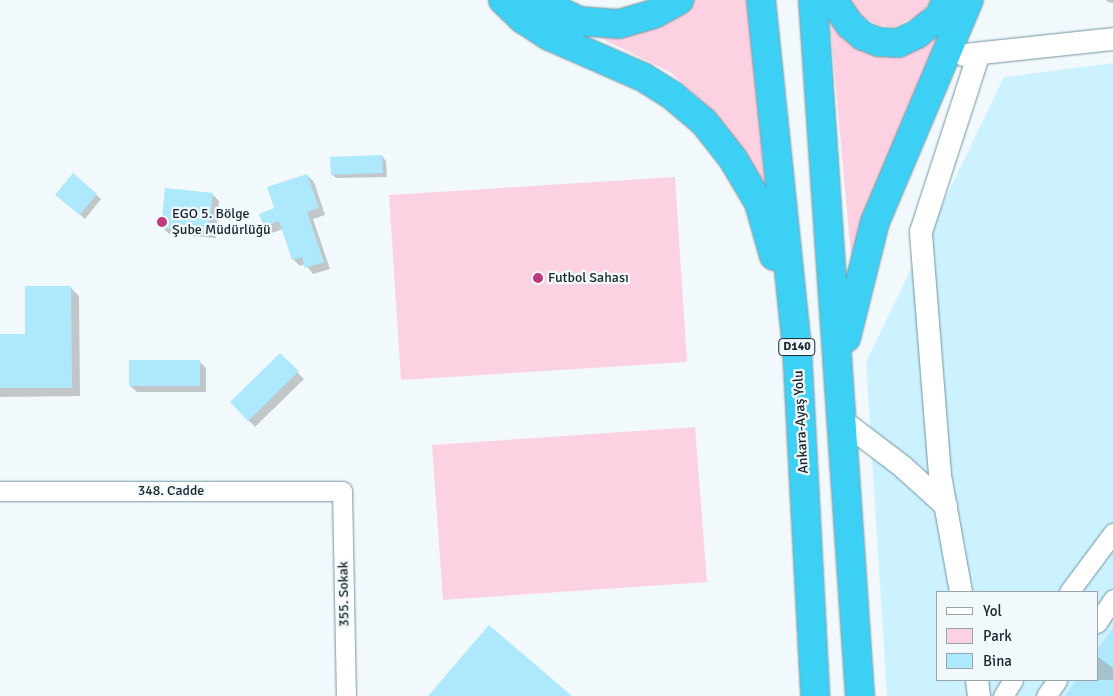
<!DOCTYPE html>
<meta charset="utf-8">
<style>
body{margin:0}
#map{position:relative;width:1113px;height:696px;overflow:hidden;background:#f2f9fc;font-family:Signika,sans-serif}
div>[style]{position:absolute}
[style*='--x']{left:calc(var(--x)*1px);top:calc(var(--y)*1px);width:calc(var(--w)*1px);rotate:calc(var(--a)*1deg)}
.built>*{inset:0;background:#cdf2ff}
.green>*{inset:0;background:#fcd2e2}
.shadow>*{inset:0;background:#0003}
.building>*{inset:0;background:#aee8fc}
.roads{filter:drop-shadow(0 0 1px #7194a0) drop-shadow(0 0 1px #7194a0)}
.minor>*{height:19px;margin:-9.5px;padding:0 9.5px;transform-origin:9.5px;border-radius:9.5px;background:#fff}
.tertiary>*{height:22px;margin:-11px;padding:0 11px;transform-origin:11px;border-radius:11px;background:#fff}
.trunk>*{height:28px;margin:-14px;padding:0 14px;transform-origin:14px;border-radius:14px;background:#3cd0f4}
.dots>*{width:14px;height:14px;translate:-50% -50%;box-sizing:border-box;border:2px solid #f2f9fc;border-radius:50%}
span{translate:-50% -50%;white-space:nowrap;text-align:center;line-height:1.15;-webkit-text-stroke:4.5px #f2f9fc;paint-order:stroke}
.shield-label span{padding:1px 4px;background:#f2f9fc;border:1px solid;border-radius:4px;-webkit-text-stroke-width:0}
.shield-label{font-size:12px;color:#17252a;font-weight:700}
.poi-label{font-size:14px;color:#17252a}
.left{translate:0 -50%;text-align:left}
.street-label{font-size:14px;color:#17252a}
.legend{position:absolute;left:936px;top:591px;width:162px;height:90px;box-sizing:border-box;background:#f2f9fc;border:1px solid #9aa4a8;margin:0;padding:6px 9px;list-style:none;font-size:15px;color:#17252a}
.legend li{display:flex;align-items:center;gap:10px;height:25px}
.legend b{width:25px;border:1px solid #9aa4a8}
</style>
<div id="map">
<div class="built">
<div style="clip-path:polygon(evenodd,1113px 63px,1113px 696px,887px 696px,866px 362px,1004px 77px,1113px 63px,937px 592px,1097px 592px,1097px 680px,937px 680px,937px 592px)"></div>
</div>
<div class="green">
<div style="clip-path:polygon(690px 0,748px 0,765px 184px,716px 114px,670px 72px,594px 35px)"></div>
<div style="clip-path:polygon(848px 0,931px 0,921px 14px,894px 27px,878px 25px,861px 16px)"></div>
<div style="clip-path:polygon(830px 22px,846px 40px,874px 56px,913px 49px,932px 42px,947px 27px,851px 256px)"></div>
<div style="clip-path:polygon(675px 177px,687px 362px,401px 380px,389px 195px)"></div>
<div style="clip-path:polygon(695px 427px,707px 582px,443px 600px,432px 445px)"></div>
</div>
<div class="shadow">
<div style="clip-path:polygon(1106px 0,1113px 0,1113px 3px,1108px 2px)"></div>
<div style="clip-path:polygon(382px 156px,386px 161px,387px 177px,336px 178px,332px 174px)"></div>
<div style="clip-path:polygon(73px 175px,101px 199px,85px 219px,61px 199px)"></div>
<div style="clip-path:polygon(307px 175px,314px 182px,325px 215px,313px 219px,330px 269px,313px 274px,305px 264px,300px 266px,293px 259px,283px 229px,272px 233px,265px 226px)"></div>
<div style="clip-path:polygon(212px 194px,219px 201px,216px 238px,169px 234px,162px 227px)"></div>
<div style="clip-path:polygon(70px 287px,79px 296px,80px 396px,0 397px,0 336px,27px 336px)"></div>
<div style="clip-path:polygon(280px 355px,304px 379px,255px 427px,231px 402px)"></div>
<div style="clip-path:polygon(199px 361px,206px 368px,206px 392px,137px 392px,130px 386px)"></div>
<div style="clip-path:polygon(1113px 630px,1113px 696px,1066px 696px,1078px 680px,1097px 680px,1097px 653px)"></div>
</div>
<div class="building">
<div style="clip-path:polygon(382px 155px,383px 173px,331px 175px,330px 157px)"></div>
<div style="clip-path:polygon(73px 173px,97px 194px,80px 215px,55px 195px)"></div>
<div style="clip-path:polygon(307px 174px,319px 208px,307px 212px,324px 262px,305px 268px,302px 257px,292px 260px,279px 221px,264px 227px,259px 214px,274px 208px,267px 187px)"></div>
<div style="clip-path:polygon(165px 188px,213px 193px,209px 232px,161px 228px)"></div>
<div style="clip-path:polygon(25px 286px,71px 286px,72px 388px,0 388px,0 334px,25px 334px)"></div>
<div style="clip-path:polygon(280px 353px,299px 371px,248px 421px,230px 402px)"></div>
<div style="clip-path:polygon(129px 360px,200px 360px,200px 386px,129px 386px)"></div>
<div style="clip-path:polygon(489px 625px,572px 696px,428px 696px)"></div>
<div style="clip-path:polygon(1113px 628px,1113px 668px,1097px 656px,1097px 650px)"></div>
<div style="clip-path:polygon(1076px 680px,1113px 680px,1113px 696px,1065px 696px)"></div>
</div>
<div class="roads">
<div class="minor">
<div style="--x:0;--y:491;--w:342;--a:0"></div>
<div style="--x:342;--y:491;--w:205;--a:88.9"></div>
<div style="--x:1069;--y:592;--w:74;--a:-53.3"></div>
<div style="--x:1097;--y:623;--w:29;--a:-56"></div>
<div style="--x:1003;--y:696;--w:19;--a:-58"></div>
<div style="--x:1046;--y:696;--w:19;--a:-55"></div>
</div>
<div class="tertiary">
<div style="--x:964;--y:55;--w:150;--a:-6.1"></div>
<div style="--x:844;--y:422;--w:74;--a:37.3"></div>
<div style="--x:903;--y:467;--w:58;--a:42.2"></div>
<div style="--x:961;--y:592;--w:119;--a:-100.2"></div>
<div style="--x:940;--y:475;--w:244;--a:-94.5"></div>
<div style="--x:921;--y:232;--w:187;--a:-72"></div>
<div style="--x:977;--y:680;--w:16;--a:83"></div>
</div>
<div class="trunk">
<div style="--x:503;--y:0;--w:28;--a:44"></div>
<div style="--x:523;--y:19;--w:31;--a:33"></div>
<div style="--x:549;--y:36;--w:103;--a:23.6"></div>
<div style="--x:643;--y:77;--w:36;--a:32"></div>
<div style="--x:673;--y:96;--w:40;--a:40"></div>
<div style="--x:704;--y:122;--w:47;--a:51.9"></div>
<div style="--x:733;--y:159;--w:51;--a:59.4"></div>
<div style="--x:759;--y:203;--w:55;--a:74.2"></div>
<div style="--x:537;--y:0;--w:47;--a:26.6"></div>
<div style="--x:579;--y:21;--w:40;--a:4.3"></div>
<div style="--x:619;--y:24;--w:36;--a:-16"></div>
<div style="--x:654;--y:14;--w:29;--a:-29"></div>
<div style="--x:761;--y:0;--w:350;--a:84.1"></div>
<div style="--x:797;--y:348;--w:348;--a:87"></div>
<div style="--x:813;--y:0;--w:698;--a:86.14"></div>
<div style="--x:833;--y:0;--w:30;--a:56"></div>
<div style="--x:850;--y:25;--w:17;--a:40"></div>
<div style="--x:863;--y:36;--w:17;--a:21"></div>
<div style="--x:879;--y:42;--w:19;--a:3"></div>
<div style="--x:898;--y:43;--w:21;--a:-25"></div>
<div style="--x:917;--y:34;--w:28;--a:-38"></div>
<div style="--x:939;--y:17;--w:19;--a:-65"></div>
<div style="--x:846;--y:338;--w:120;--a:-76"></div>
<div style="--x:875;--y:222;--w:241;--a:-67.1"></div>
</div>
</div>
<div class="dots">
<div style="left:162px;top:222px;background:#be397d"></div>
<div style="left:538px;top:278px;background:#be397d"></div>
</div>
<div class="shield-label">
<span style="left:797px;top:347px">D140</span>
</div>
<div class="poi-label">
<span class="left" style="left:172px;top:222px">EGO 5. Bölge<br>Şube Müdürlüğü</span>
<span class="left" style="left:548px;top:278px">Futbol Sahası</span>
</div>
<div class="street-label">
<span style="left:801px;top:422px;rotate:-93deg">Ankara-Ayaş Yolu</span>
<span style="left:171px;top:491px">348. Cadde</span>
<span style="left:344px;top:594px;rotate:-91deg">355. Sokak</span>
</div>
<ul class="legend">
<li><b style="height:6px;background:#fff"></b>Yol</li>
<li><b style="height:14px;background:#fcd2e2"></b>Park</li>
<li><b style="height:14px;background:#aee8fc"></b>Bina</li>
</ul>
</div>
